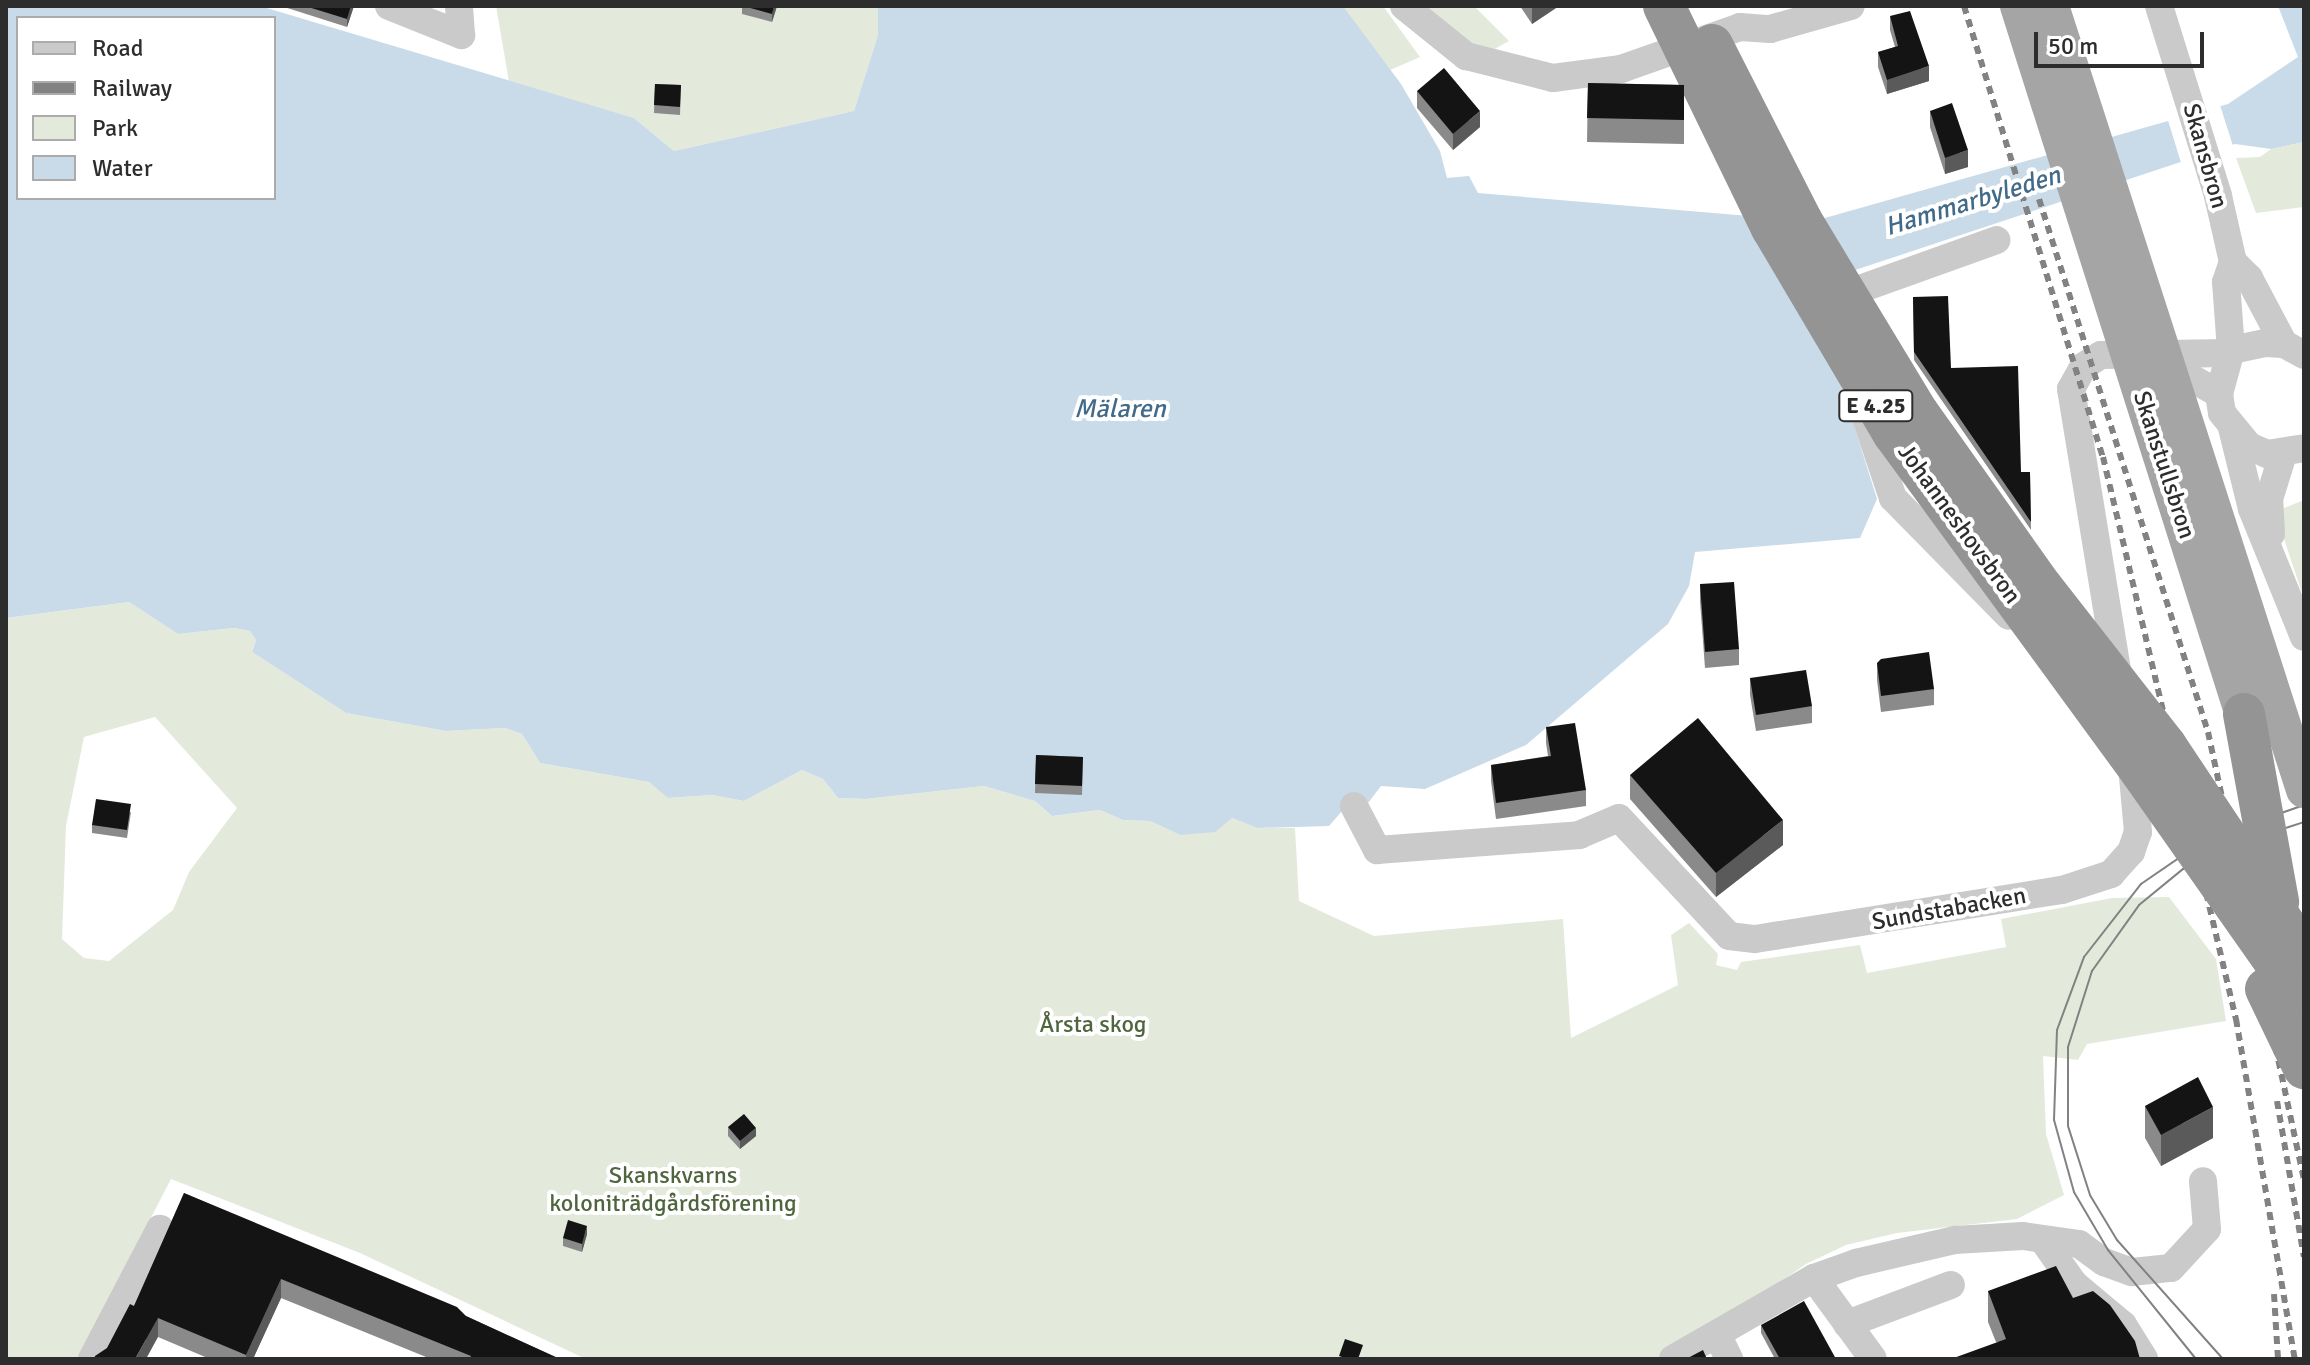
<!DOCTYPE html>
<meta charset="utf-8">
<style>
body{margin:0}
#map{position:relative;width:2310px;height:1365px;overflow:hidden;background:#fff;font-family:Signika,sans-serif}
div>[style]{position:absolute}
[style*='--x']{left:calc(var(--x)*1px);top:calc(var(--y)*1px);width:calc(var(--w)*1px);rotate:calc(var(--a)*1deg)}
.green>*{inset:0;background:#e3eadc}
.water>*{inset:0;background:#c9dbe8}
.pier>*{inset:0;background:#fff}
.minor>*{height:28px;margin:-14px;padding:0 14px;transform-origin:14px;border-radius:14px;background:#cacaca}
.tram>*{height:2px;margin:-1px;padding:0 1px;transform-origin:1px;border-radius:1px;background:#828282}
.rail>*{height:6px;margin-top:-3px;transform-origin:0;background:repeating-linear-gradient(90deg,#828282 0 8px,transparent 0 14px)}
.major-bridge>*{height:36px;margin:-18px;padding:0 18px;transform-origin:18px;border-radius:18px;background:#a5a5a5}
.highway-bridge>*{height:42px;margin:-21px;padding:0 21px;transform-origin:21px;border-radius:21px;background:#949494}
.wall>*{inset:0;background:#8a8a8a}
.shaded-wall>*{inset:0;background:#5a5a5a}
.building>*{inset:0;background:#141414}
span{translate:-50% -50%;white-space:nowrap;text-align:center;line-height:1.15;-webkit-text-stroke:8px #fff;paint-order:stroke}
.shield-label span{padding:2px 6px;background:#fff;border:2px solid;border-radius:6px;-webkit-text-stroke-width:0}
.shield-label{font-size:22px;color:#2d2d2d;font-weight:700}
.street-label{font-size:24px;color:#2d2d2d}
.park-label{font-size:24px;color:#4f653e}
.water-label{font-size:26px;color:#426a89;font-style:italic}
.frame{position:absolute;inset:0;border:8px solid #2d2d2d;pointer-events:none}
.legend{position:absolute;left:16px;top:16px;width:260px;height:184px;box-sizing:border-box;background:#fff;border:2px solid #ababab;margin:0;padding:10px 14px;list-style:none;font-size:24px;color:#2d2d2d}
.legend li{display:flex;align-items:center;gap:16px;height:40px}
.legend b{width:40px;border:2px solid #ababab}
.scale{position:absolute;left:2034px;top:32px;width:170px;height:36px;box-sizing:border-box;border:4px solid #2d2d2d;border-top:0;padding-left:10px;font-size:24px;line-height:28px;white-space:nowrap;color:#2d2d2d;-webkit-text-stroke:6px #fff;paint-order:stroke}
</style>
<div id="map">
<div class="green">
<div style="clip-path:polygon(496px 6px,878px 6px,878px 35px,854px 111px,674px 151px,634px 118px,509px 82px)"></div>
<div style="clip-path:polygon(1343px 6px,1383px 6px,1420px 57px,1388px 71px)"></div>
<div style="clip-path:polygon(1421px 6px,1474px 6px,1509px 41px,1489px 52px,1468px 45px)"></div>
<div style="clip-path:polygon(2304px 142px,2304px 207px,2256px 213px,2236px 158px,2260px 157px,2271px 149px)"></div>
<div style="clip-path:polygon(2304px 500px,2304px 599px,2278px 521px,2279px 510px)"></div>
<div style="clip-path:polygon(evenodd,129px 602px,178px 634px,234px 628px,250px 631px,256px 640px,252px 652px,346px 713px,446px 731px,505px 728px,522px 734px,540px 763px,649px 782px,669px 798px,712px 795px,744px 801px,802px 770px,823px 779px,838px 798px,865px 799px,984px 786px,1035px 801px,1052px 816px,1100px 810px,1123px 820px,1150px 821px,1180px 835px,1232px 818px,1257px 828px,1295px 828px,1299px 901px,1374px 936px,1563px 919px,1571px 1038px,1678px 985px,1671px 935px,1689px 923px,1718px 954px,1716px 965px,1737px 970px,1741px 962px,1860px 945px,1867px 973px,2006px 947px,2001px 919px,2112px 898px,2169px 897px,2216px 959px,2226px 1021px,2087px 1044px,2078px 1060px,2043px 1056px,2046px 1134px,2064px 1195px,2017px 1219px,1897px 1233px,1846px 1245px,1806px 1264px,1704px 1335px,1660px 1359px,586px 1359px,360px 1253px,171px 1179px,78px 1359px,6px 1359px,6px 618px,129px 602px,155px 717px,237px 808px,189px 872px,173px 910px,109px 961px,84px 958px,62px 939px,66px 826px,84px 737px,155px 717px)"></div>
</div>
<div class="water">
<div style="clip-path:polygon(evenodd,6px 6px,260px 6px,634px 118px,674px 151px,854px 111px,878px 35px,878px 6px,1343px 6px,1401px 84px,1440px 151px,1447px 178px,1469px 176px,1478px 193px,1749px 216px,1761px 236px,2228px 104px,2298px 57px,2278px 6px,2304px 6px,2304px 142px,2271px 149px,2235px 144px,1795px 290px,1836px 368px,1877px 499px,1860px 538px,1695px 552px,1689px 586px,1668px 624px,1526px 745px,1425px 789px,1381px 786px,1368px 803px,1342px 811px,1329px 826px,1257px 828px,1232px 818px,1215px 832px,1180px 835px,1150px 821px,1123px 820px,1100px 810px,1052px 816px,1035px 801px,984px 786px,865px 799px,838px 798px,823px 779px,802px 770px,744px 801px,712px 795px,668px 798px,649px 782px,540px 763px,522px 734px,505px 728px,446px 731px,346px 713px,252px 652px,256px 640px,250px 631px,234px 628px,178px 634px,129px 602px,6px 618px,6px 6px,18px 18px,274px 18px,274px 198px,18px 198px,18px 18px)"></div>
</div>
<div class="pier">
<div style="clip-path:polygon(2219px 102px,2234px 149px,2182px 166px,2167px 117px)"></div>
</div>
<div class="minor">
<div style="--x:389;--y:6;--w:78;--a:21.9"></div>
<div style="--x:461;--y:35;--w:29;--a:-94"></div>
<div style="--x:1404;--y:6;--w:80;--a:38.9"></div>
<div style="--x:1466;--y:56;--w:90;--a:14.2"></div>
<div style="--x:1553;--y:78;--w:69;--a:-7.5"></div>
<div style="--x:1621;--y:69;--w:126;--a:-19.4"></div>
<div style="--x:1740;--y:27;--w:30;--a:4"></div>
<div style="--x:1770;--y:29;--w:84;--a:-15.9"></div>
<div style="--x:2159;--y:6;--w:199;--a:72.7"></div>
<div style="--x:2218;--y:196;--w:68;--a:77.2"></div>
<div style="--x:2233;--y:262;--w:23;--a:45"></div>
<div style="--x:2249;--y:278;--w:75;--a:62.1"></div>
<div style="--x:1845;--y:315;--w:30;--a:-60"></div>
<div style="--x:1860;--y:289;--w:145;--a:-19.7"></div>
<div style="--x:2231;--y:350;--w:68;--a:-94.2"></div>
<div style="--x:2226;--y:282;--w:21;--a:-71"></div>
<div style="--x:2304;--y:355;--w:23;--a:-151"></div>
<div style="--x:2284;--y:344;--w:19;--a:-177"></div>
<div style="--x:2265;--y:343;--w:35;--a:168"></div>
<div style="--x:2231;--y:350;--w:46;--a:105.3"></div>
<div style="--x:2219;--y:394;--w:19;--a:81"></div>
<div style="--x:2222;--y:413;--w:43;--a:50.7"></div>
<div style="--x:2249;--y:446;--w:20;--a:24"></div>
<div style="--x:2267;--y:454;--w:37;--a:-9"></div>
<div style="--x:2157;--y:358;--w:72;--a:30.1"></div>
<div style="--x:1862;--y:406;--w:97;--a:71.4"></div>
<div style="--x:1893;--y:498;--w:165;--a:45.5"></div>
<div style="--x:2232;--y:428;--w:83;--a:76.1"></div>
<div style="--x:2252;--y:509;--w:138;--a:67.9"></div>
<div style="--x:2271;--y:534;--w:35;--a:-93"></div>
<div style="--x:2269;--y:499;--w:47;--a:-72.7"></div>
<div style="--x:2119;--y:682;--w:297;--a:-99.3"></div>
<div style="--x:2071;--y:389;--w:26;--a:-61"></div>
<div style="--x:2084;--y:366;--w:20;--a:-33"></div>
<div style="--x:2101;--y:355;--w:128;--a:-0.9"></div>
<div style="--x:1354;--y:806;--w:50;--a:62.4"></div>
<div style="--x:1377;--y:850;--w:203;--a:-4.2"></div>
<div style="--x:1579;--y:835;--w:43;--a:-23"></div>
<div style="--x:1619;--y:818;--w:161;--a:47"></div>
<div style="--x:1729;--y:936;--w:26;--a:7"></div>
<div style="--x:1755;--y:939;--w:311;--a:-9.1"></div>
<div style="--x:2062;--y:890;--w:52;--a:-18.1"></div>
<div style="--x:2111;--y:874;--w:30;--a:-48"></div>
<div style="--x:2131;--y:852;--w:21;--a:-71"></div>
<div style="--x:2138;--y:832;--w:66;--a:-95.2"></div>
<div style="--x:2043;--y:1240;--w:54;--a:54.8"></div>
<div style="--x:2074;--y:1284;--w:64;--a:39.9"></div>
<div style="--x:2123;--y:1325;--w:40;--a:58"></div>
<div style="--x:1814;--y:1278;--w:100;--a:53.9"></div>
<div style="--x:1847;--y:1324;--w:111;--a:-20.6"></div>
<div style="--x:1717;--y:1334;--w:28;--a:64"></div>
<div style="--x:92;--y:1359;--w:147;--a:-62.4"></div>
<div style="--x:1673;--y:1359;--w:163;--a:-29.9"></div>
<div style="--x:1814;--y:1278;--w:45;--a:-19.7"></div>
<div style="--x:1856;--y:1263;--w:102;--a:-13.1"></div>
<div style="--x:1955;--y:1240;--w:68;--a:-3.4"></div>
<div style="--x:2023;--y:1236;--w:57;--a:8.1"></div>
<div style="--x:2079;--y:1244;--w:31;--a:36"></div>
<div style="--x:2104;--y:1262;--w:30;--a:20"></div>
<div style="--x:2132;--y:1272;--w:39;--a:-6"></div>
<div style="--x:2171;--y:1268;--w:53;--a:-47.3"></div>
<div style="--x:2207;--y:1229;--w:48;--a:-94.8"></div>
</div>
<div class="tram">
<div style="--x:2196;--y:1359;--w:140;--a:-128.9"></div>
<div style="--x:2108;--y:1250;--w:67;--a:-120.4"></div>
<div style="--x:2074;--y:1192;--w:75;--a:-105.5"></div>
<div style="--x:2054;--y:1120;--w:90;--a:-88.1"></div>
<div style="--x:2057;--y:1030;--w:78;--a:-69.7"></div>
<div style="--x:2084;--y:957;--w:93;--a:-52"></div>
<div style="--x:2141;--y:884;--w:78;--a:-34.5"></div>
<div style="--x:2205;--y:840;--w:105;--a:-19.5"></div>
<div style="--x:2223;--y:1359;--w:159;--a:-131.7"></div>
<div style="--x:2117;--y:1240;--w:52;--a:-121"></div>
<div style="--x:2090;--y:1195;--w:72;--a:-107.7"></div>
<div style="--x:2068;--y:1126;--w:79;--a:-90"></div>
<div style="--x:2068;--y:1047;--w:80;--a:-72.5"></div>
<div style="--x:2092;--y:971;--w:81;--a:-54.5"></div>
<div style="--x:2139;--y:905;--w:57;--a:-39.3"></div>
<div style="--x:2183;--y:869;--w:43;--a:-27.8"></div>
<div style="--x:2221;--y:849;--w:87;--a:-18"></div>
</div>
<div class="rail">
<div style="--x:1964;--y:6;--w:472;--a:72.9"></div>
<div style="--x:2103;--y:457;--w:578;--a:76.69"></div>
<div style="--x:2236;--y:1019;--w:345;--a:80.2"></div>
<div style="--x:2039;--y:199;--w:559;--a:72.41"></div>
<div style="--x:2208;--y:732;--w:457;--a:77.9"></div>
<div style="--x:2277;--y:1101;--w:158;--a:80.2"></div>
<div style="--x:2274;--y:1294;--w:65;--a:86.5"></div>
</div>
<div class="major-bridge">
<div style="--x:2018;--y:6;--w:770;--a:72.39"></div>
<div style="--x:2051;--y:6;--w:824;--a:72.11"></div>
</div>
<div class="highway-bridge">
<div style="--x:1664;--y:6;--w:247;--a:64.1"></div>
<div style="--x:1772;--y:228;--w:239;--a:59.4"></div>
<div style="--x:1894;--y:434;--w:420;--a:53.8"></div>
<div style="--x:2142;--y:773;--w:235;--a:54.9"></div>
<div style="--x:2277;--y:965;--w:54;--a:60.1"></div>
<div style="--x:1712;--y:45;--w:196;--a:63"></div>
<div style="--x:1801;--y:220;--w:226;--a:58.8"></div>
<div style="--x:1918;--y:413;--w:212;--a:54.6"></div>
<div style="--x:2041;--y:586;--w:203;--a:52"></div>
<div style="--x:2166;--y:746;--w:250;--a:56.4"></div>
<div style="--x:2244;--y:714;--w:191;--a:79.7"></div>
<div style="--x:2266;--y:989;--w:88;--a:64.3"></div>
</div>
<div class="wall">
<div style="clip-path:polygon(281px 6px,354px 6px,347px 27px)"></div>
<div style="clip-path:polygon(742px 6px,777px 6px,772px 22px,742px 14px)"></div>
<div style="clip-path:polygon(1520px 6px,1559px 6px,1532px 24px)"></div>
<div style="clip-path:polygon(1890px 16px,1929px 81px,1887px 94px,1878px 67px,1878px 52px,1895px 47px,1890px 30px)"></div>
<div style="clip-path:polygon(1588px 83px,1684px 85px,1684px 144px,1587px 142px)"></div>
<div style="clip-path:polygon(655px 84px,681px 85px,680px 115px,654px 113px)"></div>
<div style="clip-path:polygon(1417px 91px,1480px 127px,1453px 150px,1417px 108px)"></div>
<div style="clip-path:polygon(1930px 111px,1968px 167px,1945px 174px,1930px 127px)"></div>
<div style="clip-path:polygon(1913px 297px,1951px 368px,2021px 472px,2030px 472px,2031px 530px,1914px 360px)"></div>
<div style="clip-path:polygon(1700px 584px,1739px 649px,1739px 665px,1705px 668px,1700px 601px)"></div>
<div style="clip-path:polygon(1877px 663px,1934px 689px,1934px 705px,1881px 712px,1877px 680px)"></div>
<div style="clip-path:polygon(1750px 678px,1812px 706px,1812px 723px,1756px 731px,1750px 695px)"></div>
<div style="clip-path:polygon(1546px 727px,1586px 790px,1586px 806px,1496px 819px,1491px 781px,1491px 765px,1548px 756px,1546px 743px)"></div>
<div style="clip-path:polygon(1036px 755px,1083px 757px,1082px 795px,1035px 793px)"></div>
<div style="clip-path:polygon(1630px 775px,1783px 845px,1716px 897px,1630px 799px)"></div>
<div style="clip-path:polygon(131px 812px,127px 838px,92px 833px,92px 825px)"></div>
<div style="clip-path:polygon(2145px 1106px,2213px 1138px,2161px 1166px,2145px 1138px)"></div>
<div style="clip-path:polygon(728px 1127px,756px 1136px,740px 1149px,728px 1136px)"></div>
<div style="clip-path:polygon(184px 1193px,466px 1316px,560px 1359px,431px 1359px,281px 1298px,253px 1359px,210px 1359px,158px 1337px,107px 1348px,134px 1306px)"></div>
<div style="clip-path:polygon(587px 1234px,582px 1252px,563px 1246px,563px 1238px)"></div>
<div style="clip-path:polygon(1988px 1291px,2073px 1298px,2140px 1359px,1996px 1342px,1988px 1322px)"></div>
<div style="clip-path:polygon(1761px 1325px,1836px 1359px,1775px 1359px,1761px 1333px)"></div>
</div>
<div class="shaded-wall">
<div style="clip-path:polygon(351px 6px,354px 6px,347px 27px,347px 19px)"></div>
<div style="clip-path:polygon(774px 6px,777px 6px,772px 22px,772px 14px)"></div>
<div style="clip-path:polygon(1532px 6px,1559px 6px,1532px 24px)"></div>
<div style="clip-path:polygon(1929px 66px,1929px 81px,1887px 94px,1887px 80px)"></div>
<div style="clip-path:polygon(1480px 111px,1480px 127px,1453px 150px,1453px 134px)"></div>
<div style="clip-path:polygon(1968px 150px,1968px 167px,1945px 174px,1945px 158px)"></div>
<div style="clip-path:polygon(1783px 820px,1783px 845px,1716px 897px,1716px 873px)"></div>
<div style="clip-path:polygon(2213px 1107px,2213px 1138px,2161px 1166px,2161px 1135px)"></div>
<div style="clip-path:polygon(756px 1128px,756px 1136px,740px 1149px,740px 1141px)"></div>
<div style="clip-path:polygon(587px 1226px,587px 1234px,582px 1252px,582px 1244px)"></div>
<div style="clip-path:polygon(281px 1279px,281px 1298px,253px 1359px,246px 1359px,246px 1355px)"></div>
<div style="clip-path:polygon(158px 1318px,158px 1337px,146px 1359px,135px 1359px)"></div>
</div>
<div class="building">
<div style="clip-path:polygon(305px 6px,351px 6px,347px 19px)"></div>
<div style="clip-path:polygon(743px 6px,774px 6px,772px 14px)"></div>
<div style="clip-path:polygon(1910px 11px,1929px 66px,1887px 80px,1878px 52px,1898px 46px,1890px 16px)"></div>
<div style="clip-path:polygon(1444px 68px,1480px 111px,1453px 134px,1417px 91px)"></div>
<div style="clip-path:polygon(1588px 83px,1684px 85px,1684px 120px,1587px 118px)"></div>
<div style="clip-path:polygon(655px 84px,681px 85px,680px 107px,654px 105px)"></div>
<div style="clip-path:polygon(1952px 103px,1968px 150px,1945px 158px,1930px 111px)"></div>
<div style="clip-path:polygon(1948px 296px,1951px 368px,2018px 366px,2021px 472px,2030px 472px,2031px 522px,1914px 352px,1913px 297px)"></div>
<div style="clip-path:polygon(1734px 582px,1739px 649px,1705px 652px,1700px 584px)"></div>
<div style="clip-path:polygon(1929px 652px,1934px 689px,1881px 696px,1877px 663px,1881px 659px)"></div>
<div style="clip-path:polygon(1806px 670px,1812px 706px,1756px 715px,1750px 678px)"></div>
<div style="clip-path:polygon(1698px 718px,1783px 820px,1716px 873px,1630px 775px)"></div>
<div style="clip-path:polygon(1575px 723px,1586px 790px,1496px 803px,1491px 765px,1551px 756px,1546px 727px)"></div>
<div style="clip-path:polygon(1036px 755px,1083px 757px,1082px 786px,1035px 784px)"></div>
<div style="clip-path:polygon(96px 799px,131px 804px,127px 830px,92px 825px)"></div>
<div style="clip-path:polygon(2198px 1077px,2213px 1107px,2161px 1135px,2145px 1106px)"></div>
<div style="clip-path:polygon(744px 1114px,756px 1128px,740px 1141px,728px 1127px)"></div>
<div style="clip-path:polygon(184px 1193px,457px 1307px,466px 1316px,560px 1359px,470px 1359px,471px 1356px,281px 1279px,246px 1355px,158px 1318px,135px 1359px,94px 1359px,95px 1356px,107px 1348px,130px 1304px,134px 1306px)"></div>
<div style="clip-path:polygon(568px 1220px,587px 1226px,582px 1244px,563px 1238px)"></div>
<div style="clip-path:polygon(2056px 1266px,2073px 1298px,2093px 1291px,2110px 1305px,2135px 1341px,2140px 1359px,1951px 1359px,2006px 1339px,1988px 1291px)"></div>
<div style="clip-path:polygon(1804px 1301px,1836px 1359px,1780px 1359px,1761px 1325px)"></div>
<div style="clip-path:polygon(1345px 1339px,1363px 1345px,1358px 1359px,1348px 1359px,1339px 1356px)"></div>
<div style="clip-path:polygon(1703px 1350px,1707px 1359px,1686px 1359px)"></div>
</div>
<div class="shield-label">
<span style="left:1876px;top:406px">E 4.25</span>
</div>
<div class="street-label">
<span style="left:2205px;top:156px;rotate:74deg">Skansbron</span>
<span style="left:2164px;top:465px;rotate:72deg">Skanstullsbron</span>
<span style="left:1959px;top:524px;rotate:54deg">Johanneshovsbron</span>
<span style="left:1949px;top:909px;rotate:-10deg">Sundstabacken</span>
</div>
<div class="park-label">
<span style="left:1093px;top:1025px">Årsta skog</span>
<span style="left:673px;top:1190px">Skanskvarns<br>koloniträdgårdsförening</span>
</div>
<div class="water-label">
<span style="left:1973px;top:202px;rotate:-17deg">Hammarbyleden</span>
<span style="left:1120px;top:410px">Mälaren</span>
</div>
<div class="frame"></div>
<ul class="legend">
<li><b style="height:10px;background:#cacaca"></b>Road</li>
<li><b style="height:10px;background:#828282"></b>Railway</li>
<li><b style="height:22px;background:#e3eadc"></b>Park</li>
<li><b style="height:22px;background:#c9dbe8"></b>Water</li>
</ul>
<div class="scale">50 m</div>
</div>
